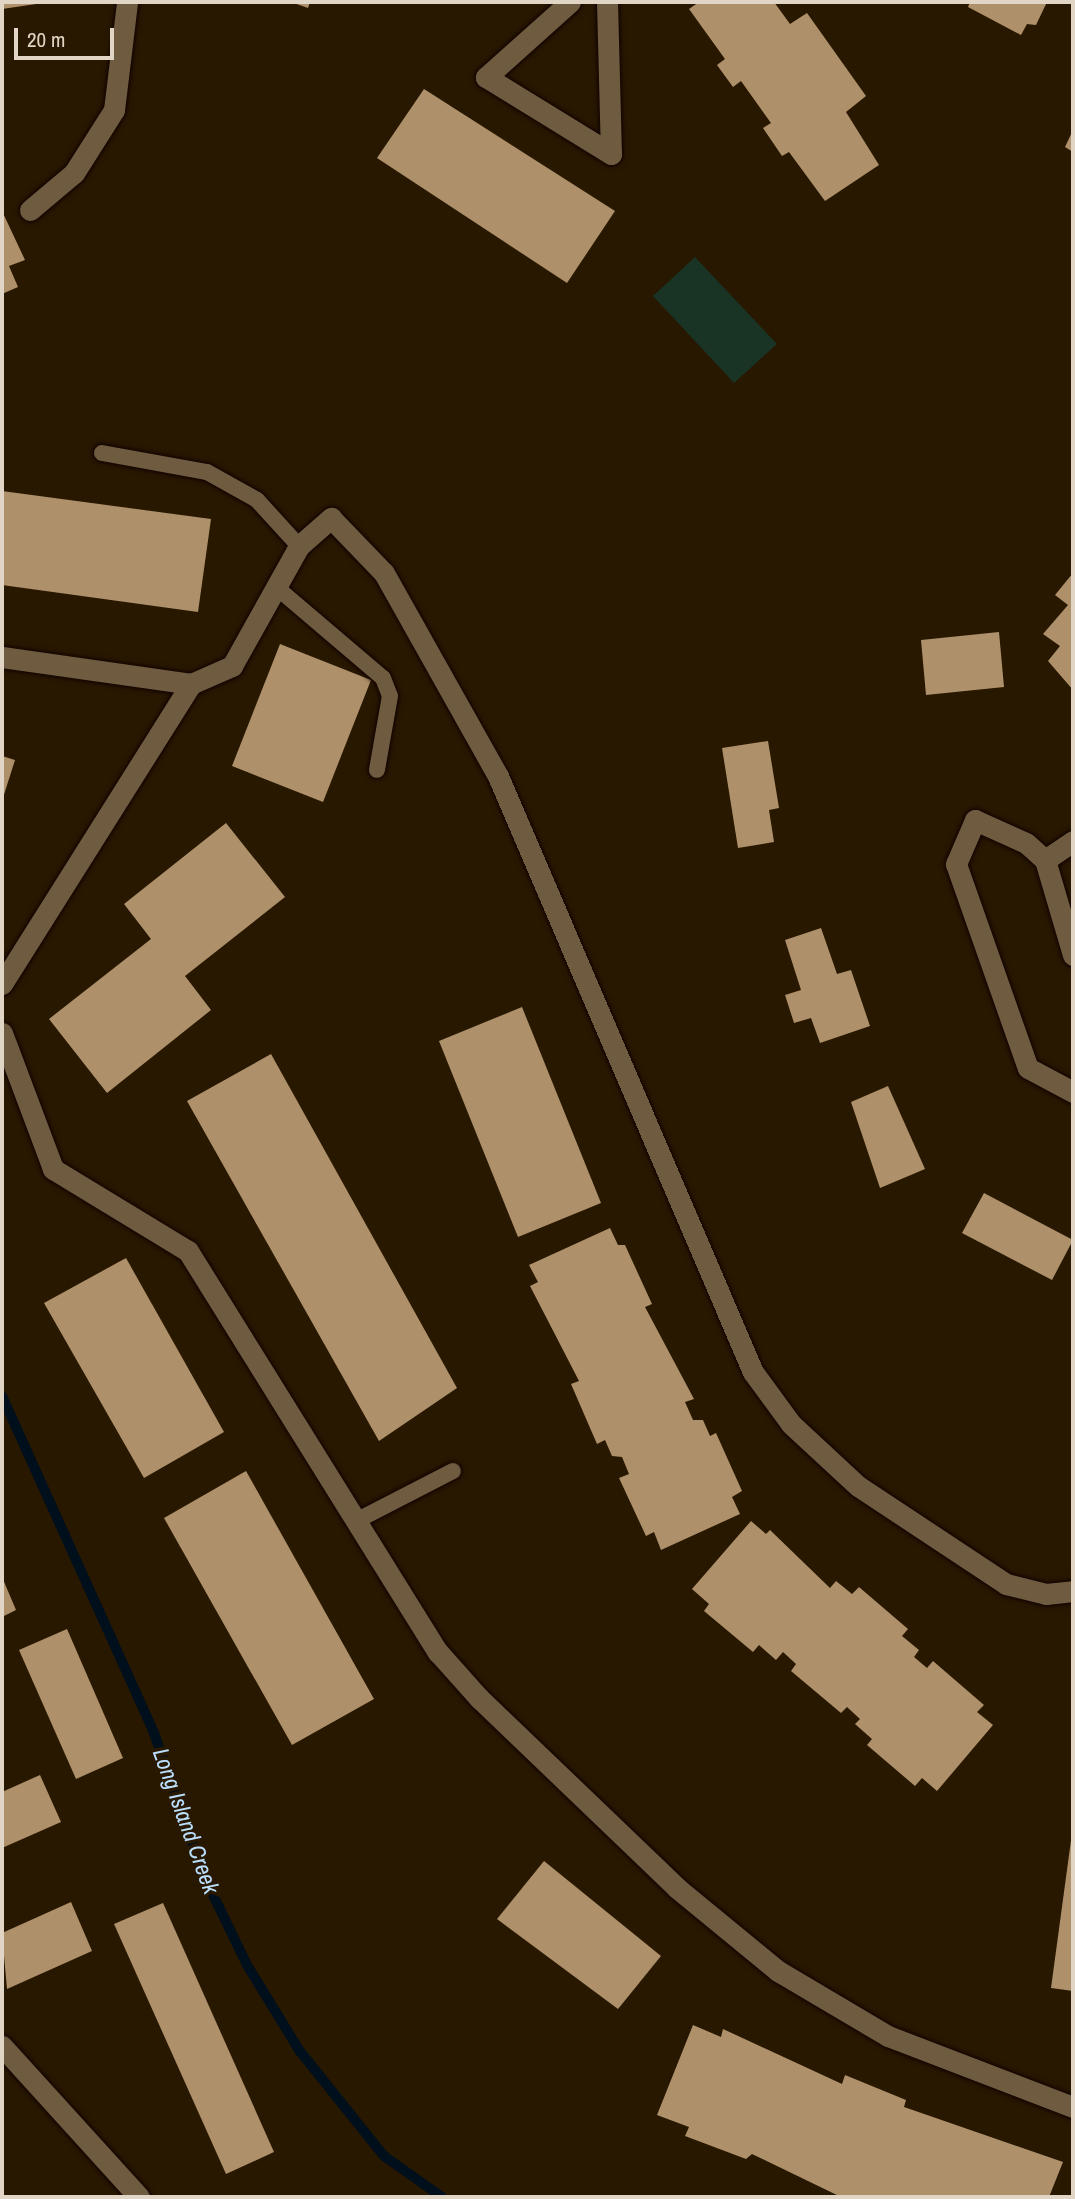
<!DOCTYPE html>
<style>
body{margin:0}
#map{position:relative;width:1075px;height:2199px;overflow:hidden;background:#291800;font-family:"Archivo Narrow",sans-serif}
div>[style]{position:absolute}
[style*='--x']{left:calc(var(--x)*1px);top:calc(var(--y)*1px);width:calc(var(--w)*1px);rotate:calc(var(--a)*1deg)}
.green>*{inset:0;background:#193325}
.stream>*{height:10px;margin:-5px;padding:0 5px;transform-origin:5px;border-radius:5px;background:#000f1c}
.building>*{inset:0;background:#ae916a}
.roads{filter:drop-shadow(0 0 2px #110300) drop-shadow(0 0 2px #110300)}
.lane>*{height:16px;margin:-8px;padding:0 8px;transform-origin:8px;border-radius:8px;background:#6f5b40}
.street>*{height:21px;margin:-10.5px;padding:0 10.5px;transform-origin:10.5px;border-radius:10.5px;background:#6f5b40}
span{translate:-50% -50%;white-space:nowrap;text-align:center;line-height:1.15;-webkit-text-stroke:7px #291800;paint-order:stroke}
.water-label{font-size:23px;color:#bbe0fe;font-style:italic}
.frame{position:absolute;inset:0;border:4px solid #e1d5c6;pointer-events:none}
.scale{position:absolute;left:14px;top:28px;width:100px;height:32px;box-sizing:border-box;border:4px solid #e1d5c6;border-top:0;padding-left:9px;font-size:21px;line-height:24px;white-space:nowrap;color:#e1d5c6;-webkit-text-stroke:5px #291800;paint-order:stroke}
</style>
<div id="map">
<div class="green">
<div style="clip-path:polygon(695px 257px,777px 344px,734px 383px,653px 296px)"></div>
</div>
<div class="stream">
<div style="--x:2;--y:1396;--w:370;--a:65.7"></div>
<div style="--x:154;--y:1733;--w:149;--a:70.8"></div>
<div style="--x:203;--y:1874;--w:101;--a:64.2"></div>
<div style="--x:247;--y:1965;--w:100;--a:58.5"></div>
<div style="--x:299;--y:2050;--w:136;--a:51.3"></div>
<div style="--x:384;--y:2156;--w:71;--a:35.3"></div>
</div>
<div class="building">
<div style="clip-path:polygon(2px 2px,43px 2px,43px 3px,2px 9px)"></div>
<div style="clip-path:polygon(291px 2px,310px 2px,308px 8px)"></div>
<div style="clip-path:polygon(699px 2px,774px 2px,790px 24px,807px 13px,866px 96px,846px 112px,879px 165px,825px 201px,789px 152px,782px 156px,763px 128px,771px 123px,741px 81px,733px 87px,717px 65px,725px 59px,689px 9px)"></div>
<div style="clip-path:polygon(970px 2px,1047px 2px,1036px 25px,1027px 24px,1021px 35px,968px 7px)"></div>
<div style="clip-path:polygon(424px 89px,615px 211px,567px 283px,377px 158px)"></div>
<div style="clip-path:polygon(1073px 130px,1073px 152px,1065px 147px)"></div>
<div style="clip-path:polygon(2px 211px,25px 260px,9px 266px,18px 287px,2px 294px)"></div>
<div style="clip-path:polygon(2px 491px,211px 519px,198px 612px,2px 585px)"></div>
<div style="clip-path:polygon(1073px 573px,1073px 690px,1048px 661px,1060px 646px,1043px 634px,1068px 605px,1055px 595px)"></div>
<div style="clip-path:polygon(999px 632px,1004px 687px,926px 695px,921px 640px)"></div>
<div style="clip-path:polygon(280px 644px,371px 680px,323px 802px,232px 766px)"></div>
<div style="clip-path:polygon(768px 741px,779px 808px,769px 810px,774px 842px,738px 848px,722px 748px)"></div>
<div style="clip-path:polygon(2px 756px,15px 760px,2px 801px)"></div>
<div style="clip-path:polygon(226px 823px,285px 897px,185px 976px,211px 1010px,107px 1093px,49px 1019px,151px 939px,124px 904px)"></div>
<div style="clip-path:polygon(821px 928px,837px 974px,851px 970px,870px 1026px,820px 1043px,811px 1018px,794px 1023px,785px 995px,801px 990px,785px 940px)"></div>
<div style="clip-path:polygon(522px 1007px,601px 1203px,518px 1237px,439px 1041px)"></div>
<div style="clip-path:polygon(271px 1054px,457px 1388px,379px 1441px,187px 1101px)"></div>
<div style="clip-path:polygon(888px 1086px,925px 1169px,880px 1188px,851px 1102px)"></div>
<div style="clip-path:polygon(984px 1193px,1073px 1240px,1052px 1280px,962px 1233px)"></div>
<div style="clip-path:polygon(610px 1228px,618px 1245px,625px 1245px,652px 1304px,645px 1307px,694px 1399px,685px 1402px,693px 1420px,703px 1420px,710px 1436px,716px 1433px,742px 1491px,732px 1497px,740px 1514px,661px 1550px,654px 1532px,646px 1536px,619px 1478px,629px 1474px,622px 1457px,612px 1456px,605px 1440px,597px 1444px,571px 1384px,579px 1381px,530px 1286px,538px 1282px,529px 1265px)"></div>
<div style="clip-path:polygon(126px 1258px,224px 1432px,144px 1478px,44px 1303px)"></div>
<div style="clip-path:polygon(246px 1471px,374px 1699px,292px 1745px,164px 1518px)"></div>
<div style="clip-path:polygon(751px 1521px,766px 1534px,770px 1530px,830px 1588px,836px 1581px,852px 1594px,859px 1587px,908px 1629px,902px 1636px,919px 1650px,914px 1657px,927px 1668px,933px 1661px,984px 1705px,977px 1712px,993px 1725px,937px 1791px,922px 1778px,915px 1786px,867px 1745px,872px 1739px,855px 1724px,860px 1719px,847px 1707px,841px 1713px,791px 1671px,796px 1664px,783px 1652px,776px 1660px,759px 1645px,753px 1652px,704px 1611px,709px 1604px,692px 1589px)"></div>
<div style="clip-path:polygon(2px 1577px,16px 1610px,2px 1617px)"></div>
<div style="clip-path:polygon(67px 1629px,123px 1758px,76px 1779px,19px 1650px)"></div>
<div style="clip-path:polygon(40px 1775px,61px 1822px,2px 1848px,2px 1792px)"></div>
<div style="clip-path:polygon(1072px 1833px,1073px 1833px,1073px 1991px,1051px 1988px)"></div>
<div style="clip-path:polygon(544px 1861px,661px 1956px,618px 2009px,497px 1919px)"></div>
<div style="clip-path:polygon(71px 1902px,92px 1951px,7px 1989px,2px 1933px)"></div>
<div style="clip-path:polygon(163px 1903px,274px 2152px,226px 2174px,114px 1924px)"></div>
<div style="clip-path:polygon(693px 2025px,721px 2037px,723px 2029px,842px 2084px,845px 2075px,906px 2100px,904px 2107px,1063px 2162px,1049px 2197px,841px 2197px,752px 2154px,746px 2159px,685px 2136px,689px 2127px,657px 2115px)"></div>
</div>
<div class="roads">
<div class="lane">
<div style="--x:102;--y:453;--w:107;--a:10.3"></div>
<div style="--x:207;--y:472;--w:57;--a:29.2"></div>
<div style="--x:257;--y:500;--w:62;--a:47.6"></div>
<div style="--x:276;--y:587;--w:140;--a:40.4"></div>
<div style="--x:383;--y:678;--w:19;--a:69"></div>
<div style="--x:390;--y:696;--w:75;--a:100"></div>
<div style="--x:356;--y:1521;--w:109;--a:-27.3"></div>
</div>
<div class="street">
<div style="--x:570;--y:2;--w:113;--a:138.2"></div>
<div style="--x:486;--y:77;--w:147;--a:31.6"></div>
<div style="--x:607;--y:2;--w:152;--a:88.5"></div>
<div style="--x:30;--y:210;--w:57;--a:-40.1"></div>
<div style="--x:74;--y:173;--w:75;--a:-57.6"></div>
<div style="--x:114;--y:110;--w:109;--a:-83.1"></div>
<div style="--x:2;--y:657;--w:191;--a:8.1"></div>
<div style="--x:1045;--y:860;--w:34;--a:-34"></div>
<div style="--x:1073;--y:955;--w:99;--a:-106.4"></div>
<div style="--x:1045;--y:860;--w:25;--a:-138"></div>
<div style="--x:1026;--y:843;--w:56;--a:-155.7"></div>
<div style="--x:975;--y:820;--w:48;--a:113.4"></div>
<div style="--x:956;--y:864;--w:216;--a:70.6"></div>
<div style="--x:1028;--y:1068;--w:51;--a:28.1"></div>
<div style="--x:2;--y:984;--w:355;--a:-57.8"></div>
<div style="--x:191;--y:684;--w:45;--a:-23.7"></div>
<div style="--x:232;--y:666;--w:137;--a:-60.8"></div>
<div style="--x:299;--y:546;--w:43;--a:-41.2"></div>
<div style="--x:331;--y:518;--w:76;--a:46.1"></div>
<div style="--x:384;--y:573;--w:233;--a:60.7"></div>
<div style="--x:498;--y:776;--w:648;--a:66.84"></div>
<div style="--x:753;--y:1372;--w:64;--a:53.8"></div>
<div style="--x:791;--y:1424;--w:91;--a:42.8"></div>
<div style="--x:858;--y:1486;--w:178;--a:33.5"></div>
<div style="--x:1006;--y:1584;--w:41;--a:14"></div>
<div style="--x:1046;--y:1594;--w:27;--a:-6"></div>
<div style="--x:2;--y:1033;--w:145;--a:69.4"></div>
<div style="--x:53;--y:1169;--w:158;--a:31.3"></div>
<div style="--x:188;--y:1251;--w:473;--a:58.1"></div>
<div style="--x:438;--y:1652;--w:62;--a:48.3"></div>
<div style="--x:479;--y:1698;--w:274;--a:43.8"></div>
<div style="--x:677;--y:1888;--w:131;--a:39.4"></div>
<div style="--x:778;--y:1971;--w:128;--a:30.6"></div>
<div style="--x:888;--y:2036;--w:198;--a:21"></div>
<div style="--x:2;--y:2046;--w:204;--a:47.8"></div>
</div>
</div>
<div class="water-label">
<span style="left:186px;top:1821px;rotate:70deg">Long Island Creek</span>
</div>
<div class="frame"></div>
<div class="scale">20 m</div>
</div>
